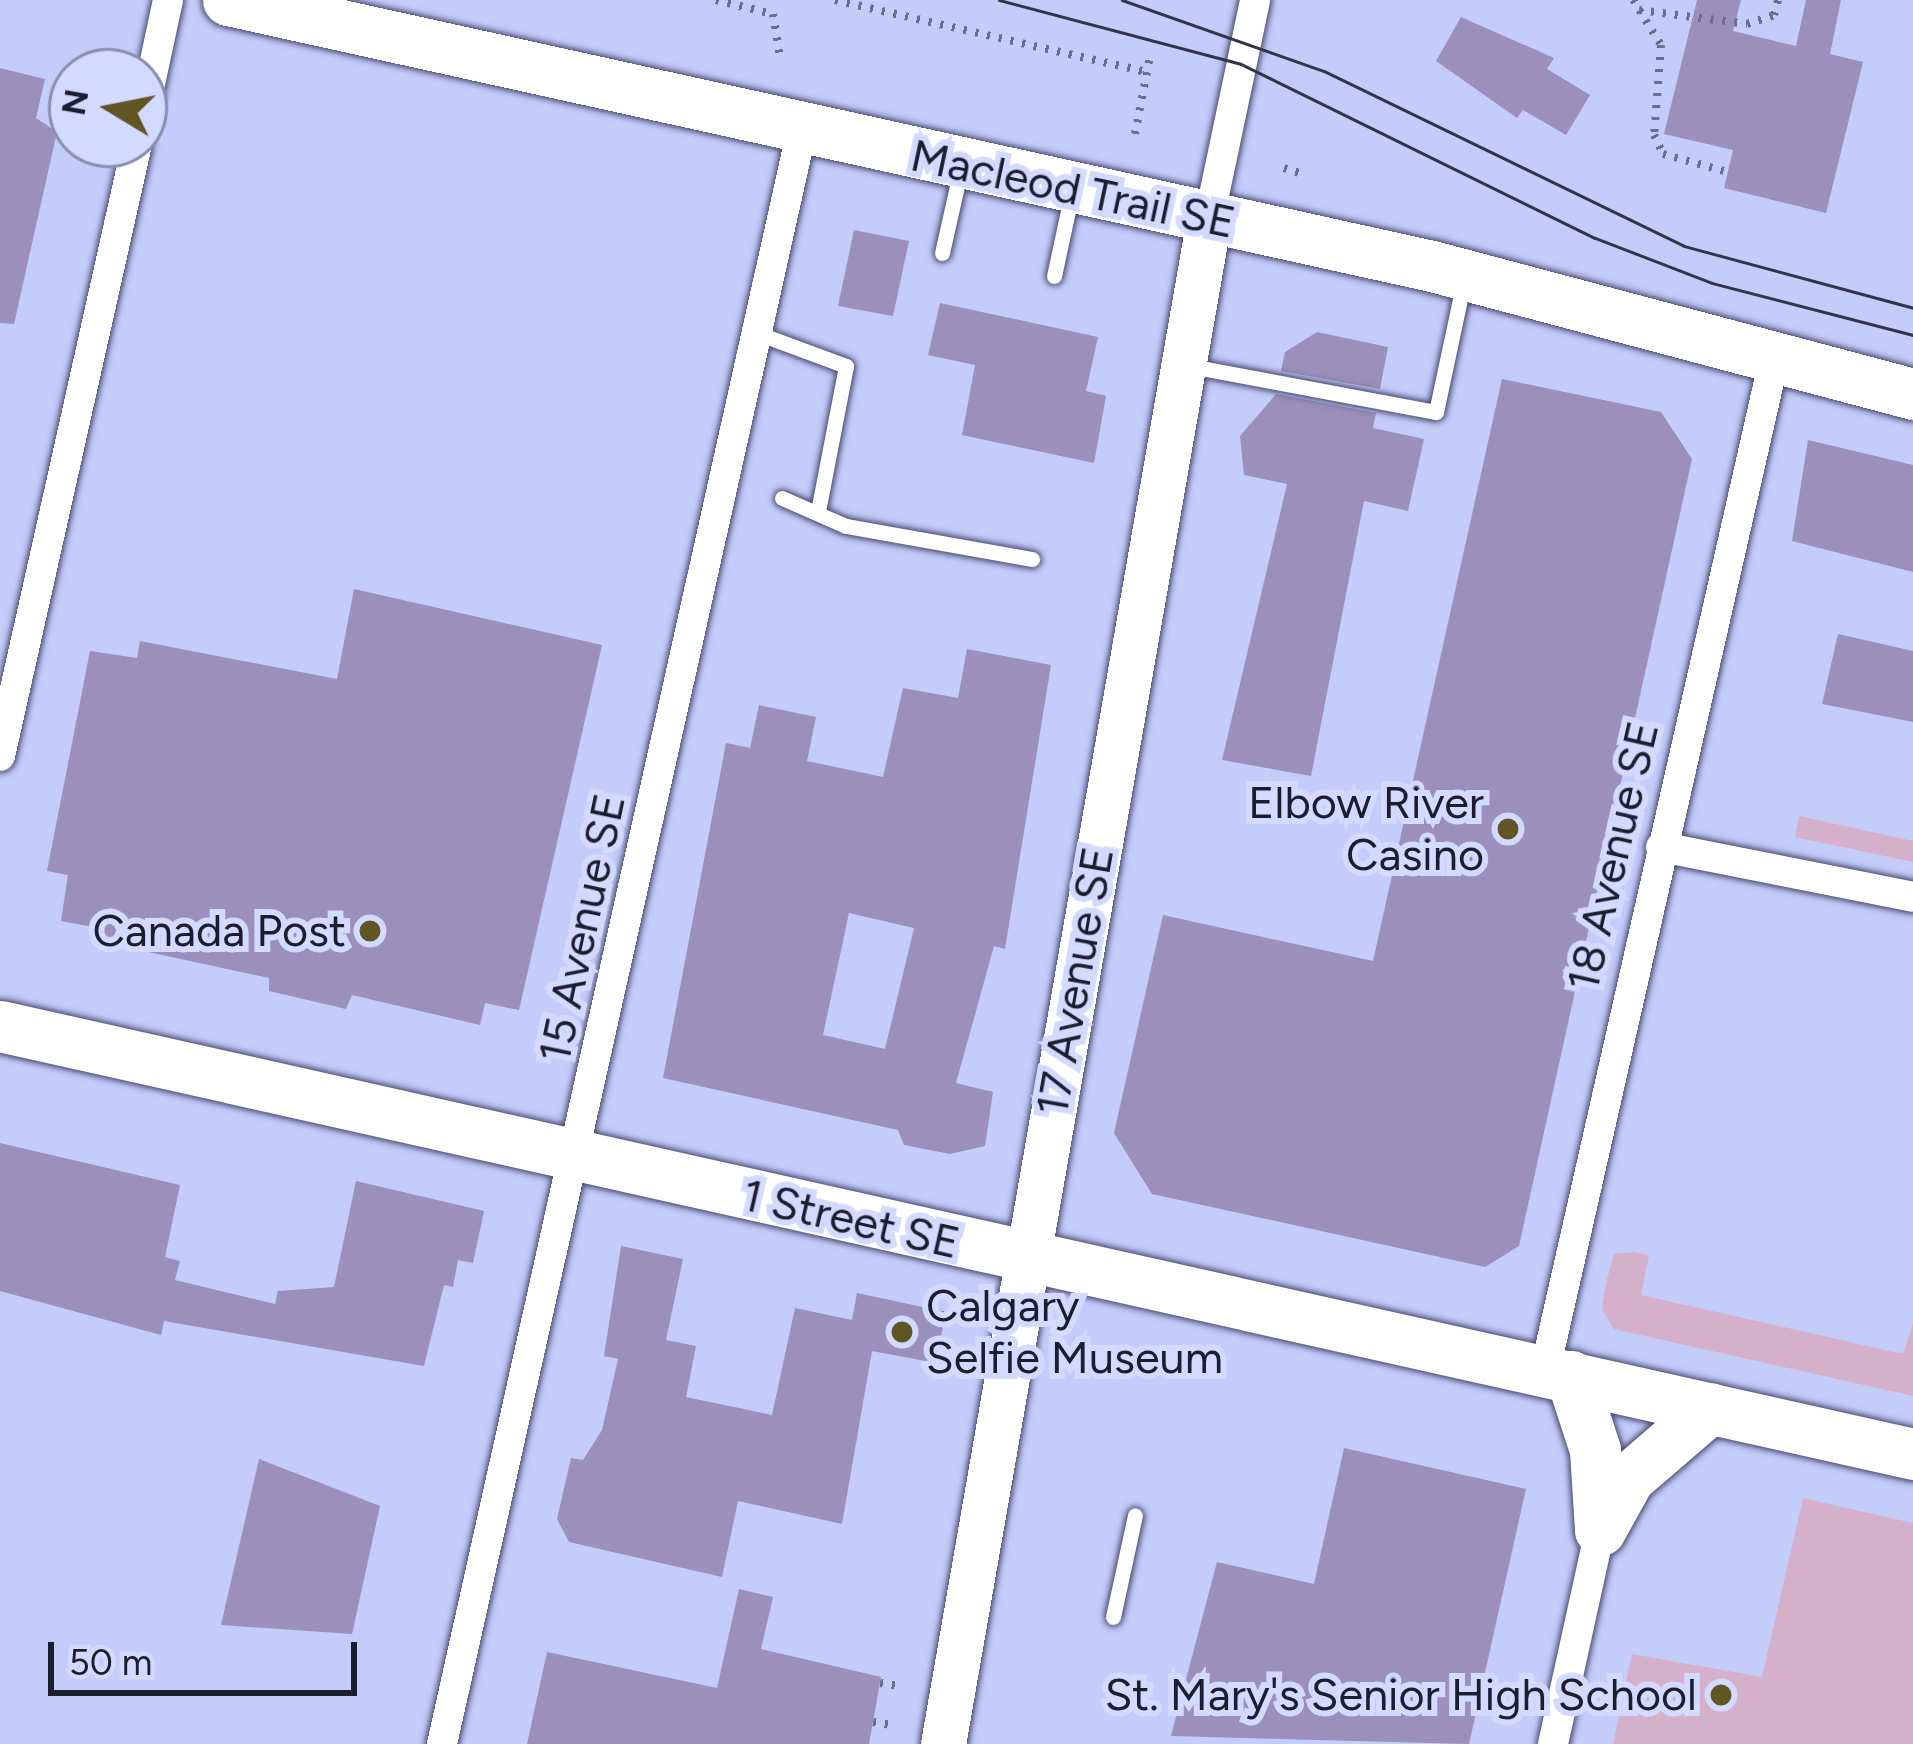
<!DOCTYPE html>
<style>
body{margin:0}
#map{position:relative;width:1913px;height:1744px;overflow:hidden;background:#c4ccfa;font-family:Figtree,sans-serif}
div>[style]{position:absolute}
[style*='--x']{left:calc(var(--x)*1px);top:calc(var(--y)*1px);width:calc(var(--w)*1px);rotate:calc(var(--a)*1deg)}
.green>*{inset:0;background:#d5b0ca}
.building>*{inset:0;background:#9b8fbb}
.path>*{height:8px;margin-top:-4px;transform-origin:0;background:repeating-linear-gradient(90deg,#696e8c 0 3px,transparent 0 12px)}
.roads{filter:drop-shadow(0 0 3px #444a70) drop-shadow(0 0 3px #444a70)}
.service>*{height:15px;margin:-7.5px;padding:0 7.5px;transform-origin:7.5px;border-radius:7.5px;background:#fff}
.minor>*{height:30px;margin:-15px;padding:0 15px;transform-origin:15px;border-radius:15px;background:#fff}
.secondary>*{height:45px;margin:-22.5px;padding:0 22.5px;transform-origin:22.5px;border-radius:22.5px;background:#fff}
.primary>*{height:51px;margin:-25.5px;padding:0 25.5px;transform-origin:25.5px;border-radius:25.5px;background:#fff}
.tram>*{height:3px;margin:-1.5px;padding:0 1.5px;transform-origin:1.5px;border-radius:1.5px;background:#32354a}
.dots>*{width:33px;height:33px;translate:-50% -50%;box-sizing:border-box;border:6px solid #d3daff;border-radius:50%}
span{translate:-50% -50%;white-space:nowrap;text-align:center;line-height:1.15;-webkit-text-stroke:12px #d3daff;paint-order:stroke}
.street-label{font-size:45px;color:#1c1e2f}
.poi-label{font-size:45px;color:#1c1e2f}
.right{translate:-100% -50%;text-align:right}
.left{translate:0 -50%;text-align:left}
.north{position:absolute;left:48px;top:48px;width:120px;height:120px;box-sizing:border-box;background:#d3daff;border:3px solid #8a8fac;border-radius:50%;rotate:280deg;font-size:33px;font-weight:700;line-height:48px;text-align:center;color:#1c1e2f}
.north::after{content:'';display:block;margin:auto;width:42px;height:54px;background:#615623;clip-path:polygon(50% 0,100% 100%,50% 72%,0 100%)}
.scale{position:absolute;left:48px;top:1642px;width:309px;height:54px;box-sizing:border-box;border:6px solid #1c1e2f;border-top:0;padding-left:15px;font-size:36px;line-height:42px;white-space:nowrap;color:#1c1e2f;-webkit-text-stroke:9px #d3daff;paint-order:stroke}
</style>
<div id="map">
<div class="green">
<div style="clip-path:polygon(1799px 816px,1913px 841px,1913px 862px,1795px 837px)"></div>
<div style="clip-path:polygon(1634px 1252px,1649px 1255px,1641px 1295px,1903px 1354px,1913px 1323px,1913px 1396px,1614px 1329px,1602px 1309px,1606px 1283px,1614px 1254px)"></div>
<div style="clip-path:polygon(1803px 1498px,1913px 1523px,1913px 1744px,1613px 1744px,1632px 1654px,1762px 1677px)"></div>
</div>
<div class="building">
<div style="clip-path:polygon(1697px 0,1741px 0,1733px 31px,1796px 46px,1806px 0,1841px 0,1830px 54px,1863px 62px,1826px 213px,1724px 188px,1733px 150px,1664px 134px)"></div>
<div style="clip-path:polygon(1461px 17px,1554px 58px,1547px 69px,1590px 95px,1566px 135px,1523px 110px,1517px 118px,1436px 61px)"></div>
<div style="clip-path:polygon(0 68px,45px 79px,36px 118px,57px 132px,14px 324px,0 323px)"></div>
<div style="clip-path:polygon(854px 230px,909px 241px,893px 316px,838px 306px)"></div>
<div style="clip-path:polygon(940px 303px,1098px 337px,1086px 391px,1106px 396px,1094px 463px,962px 435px,975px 365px,928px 355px)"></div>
<div style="clip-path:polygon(1317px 332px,1388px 347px,1380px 389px,1281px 371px,1285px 352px)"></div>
<div style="clip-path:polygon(1502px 379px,1661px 412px,1692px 459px,1519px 1246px,1485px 1267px,1152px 1194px,1114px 1133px,1163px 915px,1373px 961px)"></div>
<div style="clip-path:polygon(1276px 394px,1376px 413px,1373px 428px,1424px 439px,1408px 511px,1364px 501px,1311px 776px,1222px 760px,1287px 484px,1244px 475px,1240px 436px)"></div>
<div style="clip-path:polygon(1808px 440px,1913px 465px,1913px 572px,1792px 541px)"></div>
<div style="clip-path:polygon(354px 589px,602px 645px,519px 1010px,485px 1003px,480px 1025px,352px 995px,346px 1009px,269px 991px,269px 978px,97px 941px,99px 928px,61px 921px,68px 875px,47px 871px,90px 651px,137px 658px,140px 641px,337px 679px)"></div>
<div style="clip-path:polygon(1838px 634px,1913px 651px,1913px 722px,1822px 704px)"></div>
<div style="clip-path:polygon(evenodd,967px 649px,1051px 665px,1005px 949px,994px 946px,956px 1083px,993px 1092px,985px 1146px,950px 1154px,904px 1145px,898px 1130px,663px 1078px,726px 743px,750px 748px,759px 705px,816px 717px,807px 761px,883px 777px,903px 688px,958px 698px,967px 649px,849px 913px,914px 928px,885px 1049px,823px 1035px,849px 913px)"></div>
<div style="clip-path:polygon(0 1143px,180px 1185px,165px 1257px,180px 1261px,175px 1280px,275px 1304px,278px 1291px,334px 1287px,356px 1181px,484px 1211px,473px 1263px,458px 1260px,453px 1287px,444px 1285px,424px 1366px,164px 1321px,161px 1335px,0 1291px)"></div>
<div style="clip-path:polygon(621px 1246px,683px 1259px,666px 1340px,696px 1346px,686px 1397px,772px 1415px,795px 1308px,852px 1320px,857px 1293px,946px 1312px,936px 1363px,872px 1351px,842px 1524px,738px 1501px,722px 1577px,569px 1542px,557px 1519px,571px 1458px,583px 1460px,602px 1430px,618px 1359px,604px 1356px)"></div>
<div style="clip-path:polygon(1344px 1448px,1526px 1489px,1469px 1744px,1171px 1736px,1217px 1562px,1314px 1584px)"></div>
<div style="clip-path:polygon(259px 1459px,380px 1506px,352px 1634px,221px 1625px)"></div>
<div style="clip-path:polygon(739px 1589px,773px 1597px,761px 1649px,881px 1677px,869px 1744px,527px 1744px,547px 1652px,717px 1688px)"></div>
</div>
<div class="path">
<div style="--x:716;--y:0;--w:59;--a:13.8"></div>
<div style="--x:773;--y:14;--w:44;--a:80.8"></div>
<div style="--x:835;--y:0;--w:320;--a:13"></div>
<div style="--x:1633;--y:0;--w:53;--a:58.1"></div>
<div style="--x:1661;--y:45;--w:90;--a:94.4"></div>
<div style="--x:1654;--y:135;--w:21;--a:65"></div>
<div style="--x:1663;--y:154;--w:63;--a:15.6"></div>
<div style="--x:1639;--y:10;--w:109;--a:7.4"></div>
<div style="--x:1747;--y:24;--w:28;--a:-18"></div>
<div style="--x:1774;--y:15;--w:16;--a:-75"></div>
<div style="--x:1135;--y:134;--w:79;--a:-79.1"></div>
<div style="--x:1284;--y:168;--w:19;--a:18"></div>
<div style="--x:943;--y:1316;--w:16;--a:-35"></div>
<div style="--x:880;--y:1683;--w:19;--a:9"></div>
<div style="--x:873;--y:1722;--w:19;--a:9"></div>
</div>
<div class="roads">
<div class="service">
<div style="--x:942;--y:253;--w:87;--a:-77.4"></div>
<div style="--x:1054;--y:276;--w:86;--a:-77.9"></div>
<div style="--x:757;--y:333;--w:95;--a:20.3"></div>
<div style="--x:846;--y:366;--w:143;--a:100.9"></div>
<div style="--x:1185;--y:365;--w:255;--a:10.6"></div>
<div style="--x:1436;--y:412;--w:135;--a:-78"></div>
<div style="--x:782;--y:498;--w:70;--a:23.6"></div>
<div style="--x:846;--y:526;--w:189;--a:10.1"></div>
<div style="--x:1113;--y:1617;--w:104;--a:-77.8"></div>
</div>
<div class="minor">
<div style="--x:144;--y:112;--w:115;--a:-77.9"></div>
<div style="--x:1209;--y:219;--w:224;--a:-78.1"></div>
<div style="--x:0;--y:756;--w:627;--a:-77.38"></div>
<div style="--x:1661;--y:847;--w:257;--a:11.2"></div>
<div style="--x:1545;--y:1370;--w:1032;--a:-77.23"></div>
<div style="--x:442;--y:1744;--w:1655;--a:-77.43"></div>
<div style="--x:1553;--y:1744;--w:219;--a:-77.6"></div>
</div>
<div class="secondary">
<div style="--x:943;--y:1744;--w:1548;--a:-80.11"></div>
</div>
<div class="primary">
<div style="--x:228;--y:0;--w:1233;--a:12.46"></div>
<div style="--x:1432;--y:266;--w:498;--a:14.9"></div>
<div style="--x:0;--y:1026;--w:1960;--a:12.61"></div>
<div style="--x:1571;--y:1376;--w:78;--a:72"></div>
<div style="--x:1595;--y:1450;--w:80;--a:86.4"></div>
<div style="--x:1600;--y:1530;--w:60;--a:-60.9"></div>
<div style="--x:1629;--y:1478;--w:107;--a:-40.8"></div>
</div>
</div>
<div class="tram">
<div style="--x:999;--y:0;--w:250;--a:14.8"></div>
<div style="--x:1241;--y:64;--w:394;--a:26.2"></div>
<div style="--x:1595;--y:238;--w:125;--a:21"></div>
<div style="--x:1712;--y:283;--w:208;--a:14.5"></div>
<div style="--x:1122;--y:0;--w:214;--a:19.4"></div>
<div style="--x:1324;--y:71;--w:400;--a:25.9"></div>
<div style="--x:1684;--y:246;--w:237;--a:15.1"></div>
</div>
<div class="dots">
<div style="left:1508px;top:829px;background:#615623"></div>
<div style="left:370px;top:931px;background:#615623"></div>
<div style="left:902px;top:1332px;background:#615623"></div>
<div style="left:1721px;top:1695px;background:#615623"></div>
</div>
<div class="street-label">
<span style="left:1073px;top:189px;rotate:12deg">Macleod Trail SE</span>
<span style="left:1613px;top:856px;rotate:-77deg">18 Avenue SE</span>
<span style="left:582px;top:928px;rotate:-78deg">15 Avenue SE</span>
<span style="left:1075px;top:981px;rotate:-80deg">17 Avenue SE</span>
<span style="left:851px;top:1219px;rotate:13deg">1 Street SE</span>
</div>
<div class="poi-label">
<span class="right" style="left:1484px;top:829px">Elbow River<br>Casino</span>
<span class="right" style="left:346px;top:931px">Canada Post</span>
<span class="left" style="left:926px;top:1332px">Calgary<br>Selfie Museum</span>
<span class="right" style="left:1697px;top:1695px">St. Mary's Senior High School</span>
</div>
<div class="north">N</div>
<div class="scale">50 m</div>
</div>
